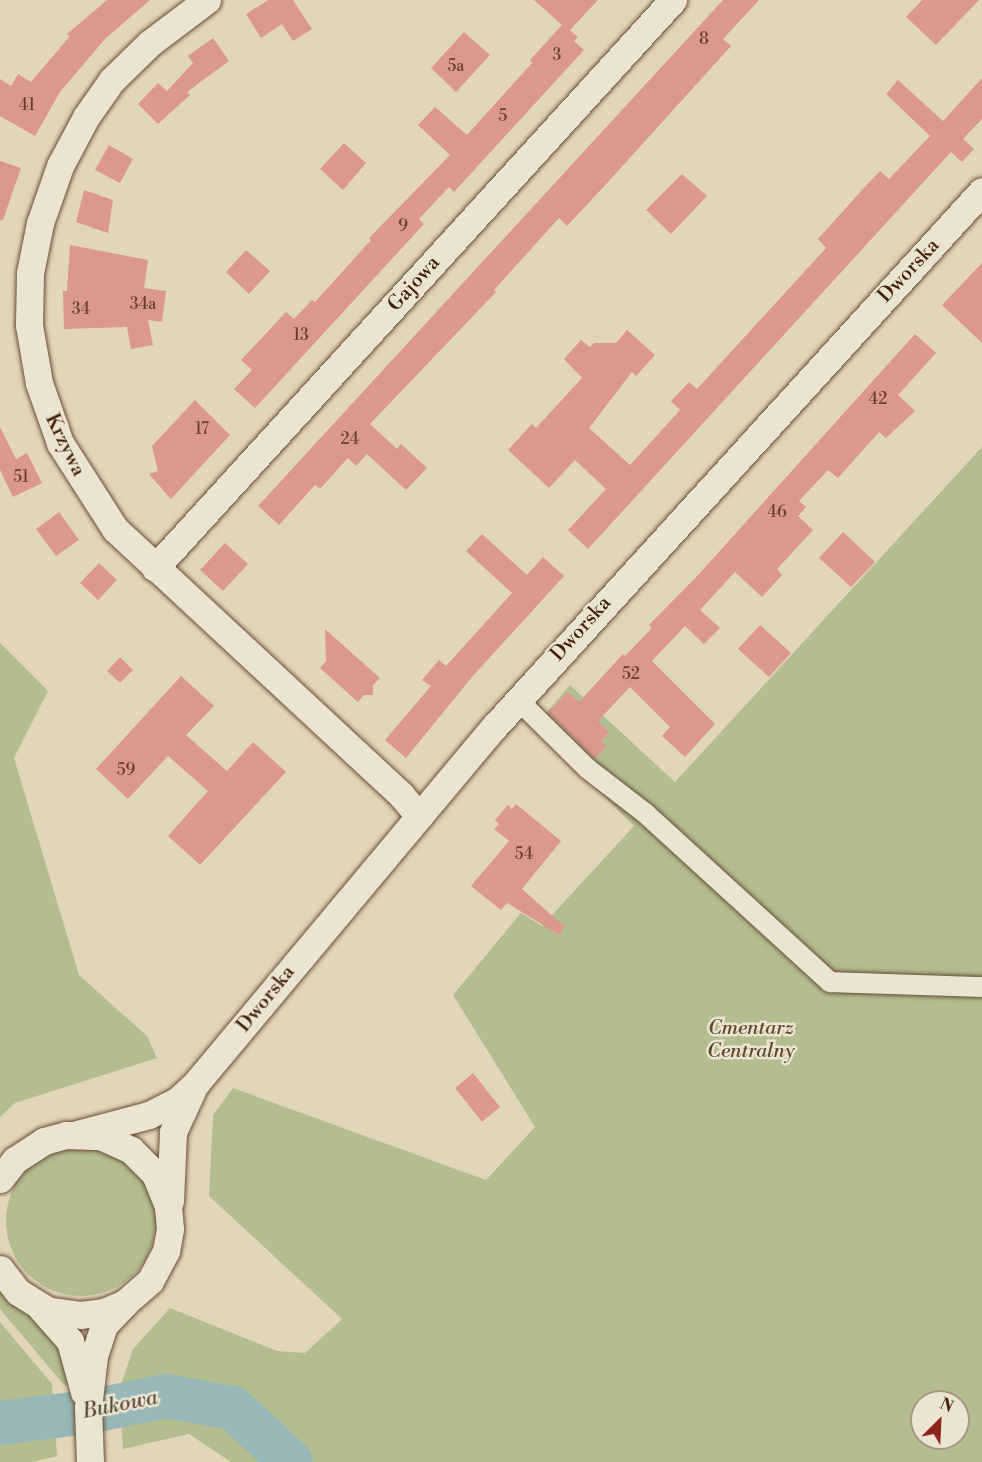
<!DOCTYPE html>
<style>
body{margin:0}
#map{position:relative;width:982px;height:1462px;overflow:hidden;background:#e2d6b9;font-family:"Libre Bodoni",serif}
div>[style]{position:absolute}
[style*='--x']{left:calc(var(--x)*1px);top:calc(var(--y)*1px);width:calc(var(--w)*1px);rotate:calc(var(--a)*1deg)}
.green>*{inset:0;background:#b4bd8e}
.round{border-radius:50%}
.river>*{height:44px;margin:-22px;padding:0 22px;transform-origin:22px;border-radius:22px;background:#97b7b8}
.building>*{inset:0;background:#dd988d}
.roads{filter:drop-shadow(0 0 2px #694f36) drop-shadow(0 0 2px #694f36)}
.pedestrian>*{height:20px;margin:-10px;padding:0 10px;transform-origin:10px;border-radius:10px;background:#ece4d2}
.minor>*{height:27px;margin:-13.5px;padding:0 13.5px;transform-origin:13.5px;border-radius:13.5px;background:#ece4d2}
span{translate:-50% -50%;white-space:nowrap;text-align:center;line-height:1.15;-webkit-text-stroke:5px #ece4d2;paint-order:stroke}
.number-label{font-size:16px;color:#68402b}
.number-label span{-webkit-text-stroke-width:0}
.street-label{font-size:20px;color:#41220a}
.park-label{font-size:20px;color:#5e492b;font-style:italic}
.water-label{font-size:21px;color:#564736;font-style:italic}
.north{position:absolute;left:910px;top:1390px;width:60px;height:60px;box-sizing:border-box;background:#ece4d2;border:2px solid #a89682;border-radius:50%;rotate:24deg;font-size:16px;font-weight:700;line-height:24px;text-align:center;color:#41220a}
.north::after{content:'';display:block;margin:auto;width:21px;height:27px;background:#8f2418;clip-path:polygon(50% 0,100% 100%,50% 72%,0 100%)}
</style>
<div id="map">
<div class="green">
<div style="clip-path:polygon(evenodd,982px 447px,982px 1462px,231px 1462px,189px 1434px,123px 1449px,119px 1391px,133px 1349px,170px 1308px,277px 1351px,305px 1353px,342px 1319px,209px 1196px,213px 1115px,233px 1088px,486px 1180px,535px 1127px,453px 995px,521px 913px,542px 926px,634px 826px,534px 727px,570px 685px,675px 782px,982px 447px,922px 1402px,958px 1402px,958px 1438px,922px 1438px,922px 1402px)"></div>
<div style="clip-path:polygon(0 643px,48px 691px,14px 758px,79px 975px,147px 1036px,157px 1058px,15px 1103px,0 1117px)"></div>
<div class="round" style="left:6px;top:1146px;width:150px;height:150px"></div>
<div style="clip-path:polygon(0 1286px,47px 1320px,74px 1385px,64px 1385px,0 1309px)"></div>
<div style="clip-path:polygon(0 1322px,52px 1384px,57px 1456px,33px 1462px,0 1462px)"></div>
</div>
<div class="river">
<div style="--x:0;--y:1423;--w:89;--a:-7.1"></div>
<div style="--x:88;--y:1412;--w:80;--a:-11.6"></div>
<div style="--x:166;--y:1396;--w:68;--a:10.2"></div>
<div style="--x:233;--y:1408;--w:79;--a:43"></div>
</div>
<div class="building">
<div style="clip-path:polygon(107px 0,150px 0,105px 39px,60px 92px,35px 136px,0 116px,0 79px,11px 86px,18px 74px,31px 82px,70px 36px,67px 34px)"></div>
<div style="clip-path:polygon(268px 0,293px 0,312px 29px,293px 41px,282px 24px,261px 38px,246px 14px)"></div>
<div style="clip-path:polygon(534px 0,598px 0,570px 30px,578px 37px,574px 41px,584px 50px,454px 192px,449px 187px,419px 219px,424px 224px,255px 408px,234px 389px,252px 370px,241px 360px,286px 312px,294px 319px,312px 300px,315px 302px,371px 240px,369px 238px,450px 155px,418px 125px,435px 107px,467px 135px,532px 63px,530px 60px,562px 25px)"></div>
<div style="clip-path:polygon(723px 0,759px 0,723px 39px,731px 46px,609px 181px,567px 226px,559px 218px,494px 290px,496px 292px,370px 424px,397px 449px,401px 444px,427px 468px,406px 490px,367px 454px,356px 466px,348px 458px,320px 489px,315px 485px,279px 525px,258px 506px)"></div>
<div style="clip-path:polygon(922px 0,979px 0,936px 45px,906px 17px)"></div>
<div style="clip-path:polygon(464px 32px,490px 55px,456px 92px,431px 68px)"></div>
<div style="clip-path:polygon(213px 38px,229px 61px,187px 92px,190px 95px,158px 124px,138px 104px,158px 83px,167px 91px,193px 63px,188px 56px)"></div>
<div style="clip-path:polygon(982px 78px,982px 119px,963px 139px,974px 149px,962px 162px,951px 152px,588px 549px,568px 530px,606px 489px,575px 460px,549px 488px,508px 450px,532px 424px,536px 428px,582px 378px,564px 359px,581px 340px,590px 347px,594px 343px,616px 343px,627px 330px,655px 355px,636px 376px,632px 372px,589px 428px,630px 465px,680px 410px,671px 401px,689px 382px,697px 389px,826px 248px,818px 239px,862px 190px,880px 171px,889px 179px,930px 136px,886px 94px,898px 80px,943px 121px)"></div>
<div style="clip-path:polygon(344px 143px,366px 163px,343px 190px,320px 169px)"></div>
<div style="clip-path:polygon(109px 145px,133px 159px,120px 183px,95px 170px)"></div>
<div style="clip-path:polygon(0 161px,21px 168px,3px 220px,0 220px)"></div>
<div style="clip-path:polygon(682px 174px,707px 196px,671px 234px,646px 210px)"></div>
<div style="clip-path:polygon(84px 190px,113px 200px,108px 233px,76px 222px)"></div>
<div style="clip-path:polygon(70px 245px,148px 260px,144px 288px,166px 291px,162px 322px,148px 320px,153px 345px,131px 349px,127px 327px,64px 329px,63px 291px,67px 291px)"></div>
<div style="clip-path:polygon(246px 250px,270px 271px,249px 294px,226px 272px)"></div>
<div style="clip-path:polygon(982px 263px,982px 343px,942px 305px)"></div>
<div style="clip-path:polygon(915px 334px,936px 353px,898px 395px,915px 411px,886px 438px,879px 432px,838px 478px,828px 470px,799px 501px,806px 507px,798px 516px,813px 530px,777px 569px,782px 575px,762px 597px,735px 572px,700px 610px,720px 628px,704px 644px,685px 626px,652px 661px,715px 724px,685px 757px,662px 736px,670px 727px,630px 687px,598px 721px,609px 732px,601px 741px,606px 746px,595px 759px,548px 712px,568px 692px,579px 702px,623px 654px,625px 656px,652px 628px,649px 625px,700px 573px)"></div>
<div style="clip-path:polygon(195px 400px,230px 435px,171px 499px,149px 474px,158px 471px,152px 446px)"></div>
<div style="clip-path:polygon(0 427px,16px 459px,27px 453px,42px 483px,13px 497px,0 470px)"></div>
<div style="clip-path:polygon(59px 512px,79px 540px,56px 556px,36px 529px)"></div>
<div style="clip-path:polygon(843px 532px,875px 562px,851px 587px,819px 558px)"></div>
<div style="clip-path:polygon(482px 534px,527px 575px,543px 557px,564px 576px,472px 677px,406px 758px,385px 740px,431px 686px,422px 680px,439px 660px,446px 666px,512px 593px,466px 551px)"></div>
<div style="clip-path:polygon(225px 543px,248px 564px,223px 591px,200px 570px)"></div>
<div style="clip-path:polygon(99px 563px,117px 580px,98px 600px,80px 583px)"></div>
<div style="clip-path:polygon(760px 625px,791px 653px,769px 677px,738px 649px)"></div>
<div style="clip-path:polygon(325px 629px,380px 678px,373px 685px,373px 695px,364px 695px,358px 702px,320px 668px,326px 661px)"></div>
<div style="clip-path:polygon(120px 657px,133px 670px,120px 683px,107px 671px)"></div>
<div style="clip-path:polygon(181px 676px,214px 706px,186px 735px,227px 771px,253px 742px,286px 772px,200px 865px,168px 836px,208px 791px,168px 756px,128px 799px,96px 769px)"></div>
<div style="clip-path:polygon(516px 804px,561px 841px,522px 889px,565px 927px,559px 935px,507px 903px,501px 910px,471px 886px,509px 841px,494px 829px,499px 824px,495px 820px,508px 805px,512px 809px)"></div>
<div style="clip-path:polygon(473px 1073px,500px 1107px,482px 1122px,455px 1088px)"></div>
</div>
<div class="roads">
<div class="pedestrian">
<div style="--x:518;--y:700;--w:98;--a:44.6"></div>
<div style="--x:588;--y:769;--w:72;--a:37.7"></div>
<div style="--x:645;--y:813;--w:251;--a:42.4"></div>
<div style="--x:830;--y:982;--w:152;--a:1.9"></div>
</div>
<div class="minor">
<div style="--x:207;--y:0;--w:71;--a:143"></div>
<div style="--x:150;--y:43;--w:53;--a:135.8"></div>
<div style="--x:112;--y:80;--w:45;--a:125.1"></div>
<div style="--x:86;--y:117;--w:55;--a:118"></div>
<div style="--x:60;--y:166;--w:60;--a:109.3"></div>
<div style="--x:40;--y:223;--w:51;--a:101.3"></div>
<div style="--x:30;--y:273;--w:52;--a:91.1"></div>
<div style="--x:29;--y:325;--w:59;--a:80.2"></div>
<div style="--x:39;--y:383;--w:64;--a:70.7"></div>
<div style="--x:60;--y:443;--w:102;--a:57.4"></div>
<div style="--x:115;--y:529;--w:391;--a:42.9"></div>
<div style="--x:401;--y:795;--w:28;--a:49"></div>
<div style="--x:155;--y:568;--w:769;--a:-47.64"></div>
<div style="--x:77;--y:1134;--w:74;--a:-14.8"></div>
<div style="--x:149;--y:1115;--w:33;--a:-27"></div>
<div style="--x:178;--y:1100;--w:26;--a:-43"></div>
<div style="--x:197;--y:1082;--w:464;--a:-50.1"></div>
<div style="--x:495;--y:726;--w:723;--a:-47.69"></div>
<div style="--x:0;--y:1179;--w:24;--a:-52"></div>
<div style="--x:15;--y:1160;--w:35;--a:-33"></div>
<div style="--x:44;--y:1141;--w:23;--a:-15"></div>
<div style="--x:66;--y:1135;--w:34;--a:2"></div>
<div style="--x:100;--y:1136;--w:34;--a:24"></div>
<div style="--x:131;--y:1150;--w:34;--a:45"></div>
<div style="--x:155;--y:1174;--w:35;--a:68"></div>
<div style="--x:168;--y:1206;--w:23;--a:85"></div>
<div style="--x:170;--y:1229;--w:22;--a:100"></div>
<div style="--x:166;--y:1251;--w:34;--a:118"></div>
<div style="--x:150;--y:1281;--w:33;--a:139"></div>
<div style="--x:125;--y:1303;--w:23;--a:157"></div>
<div style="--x:104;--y:1312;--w:23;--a:173"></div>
<div style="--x:81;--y:1315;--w:34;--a:-172"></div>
<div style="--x:47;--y:1310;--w:34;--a:-148"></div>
<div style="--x:18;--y:1292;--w:29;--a:-128"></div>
<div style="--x:170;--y:1201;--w:69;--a:-87.5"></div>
<div style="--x:173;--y:1132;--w:45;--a:-65.1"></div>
<div style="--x:41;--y:1308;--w:44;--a:48.7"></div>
<div style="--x:70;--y:1341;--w:53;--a:74.6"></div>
<div style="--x:90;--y:1462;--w:54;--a:-92.1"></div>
<div style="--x:88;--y:1408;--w:52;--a:-83.4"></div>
<div style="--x:94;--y:1356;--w:33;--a:-72"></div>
<div style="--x:104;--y:1325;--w:29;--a:-46"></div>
</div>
</div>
<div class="number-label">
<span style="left:704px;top:39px">8</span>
<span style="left:557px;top:55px">3</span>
<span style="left:456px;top:66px">5a</span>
<span style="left:27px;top:105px">41</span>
<span style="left:503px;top:116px">5</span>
<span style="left:403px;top:226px">9</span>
<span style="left:143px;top:304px">34a</span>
<span style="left:81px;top:309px">34</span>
<span style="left:301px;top:335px">13</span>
<span style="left:878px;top:399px">42</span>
<span style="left:202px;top:429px">17</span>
<span style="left:350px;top:439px">24</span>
<span style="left:21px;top:477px">51</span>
<span style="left:777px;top:512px">46</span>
<span style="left:631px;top:674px">52</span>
<span style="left:126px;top:770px">59</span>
<span style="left:524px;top:854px">54</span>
</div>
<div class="street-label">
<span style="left:909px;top:271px;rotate:-47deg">Dworska</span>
<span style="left:414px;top:284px;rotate:-48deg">Gajowa</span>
<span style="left:65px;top:445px;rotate:64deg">Krzywa</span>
<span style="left:581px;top:629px;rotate:-48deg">Dworska</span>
<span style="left:266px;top:999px;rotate:-51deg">Dworska</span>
</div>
<div class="park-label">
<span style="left:751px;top:1040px">Cmentarz<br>Centralny</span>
</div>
<div class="water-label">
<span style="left:120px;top:1405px;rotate:-11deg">Bukowa</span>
</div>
<div class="north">N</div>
</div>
